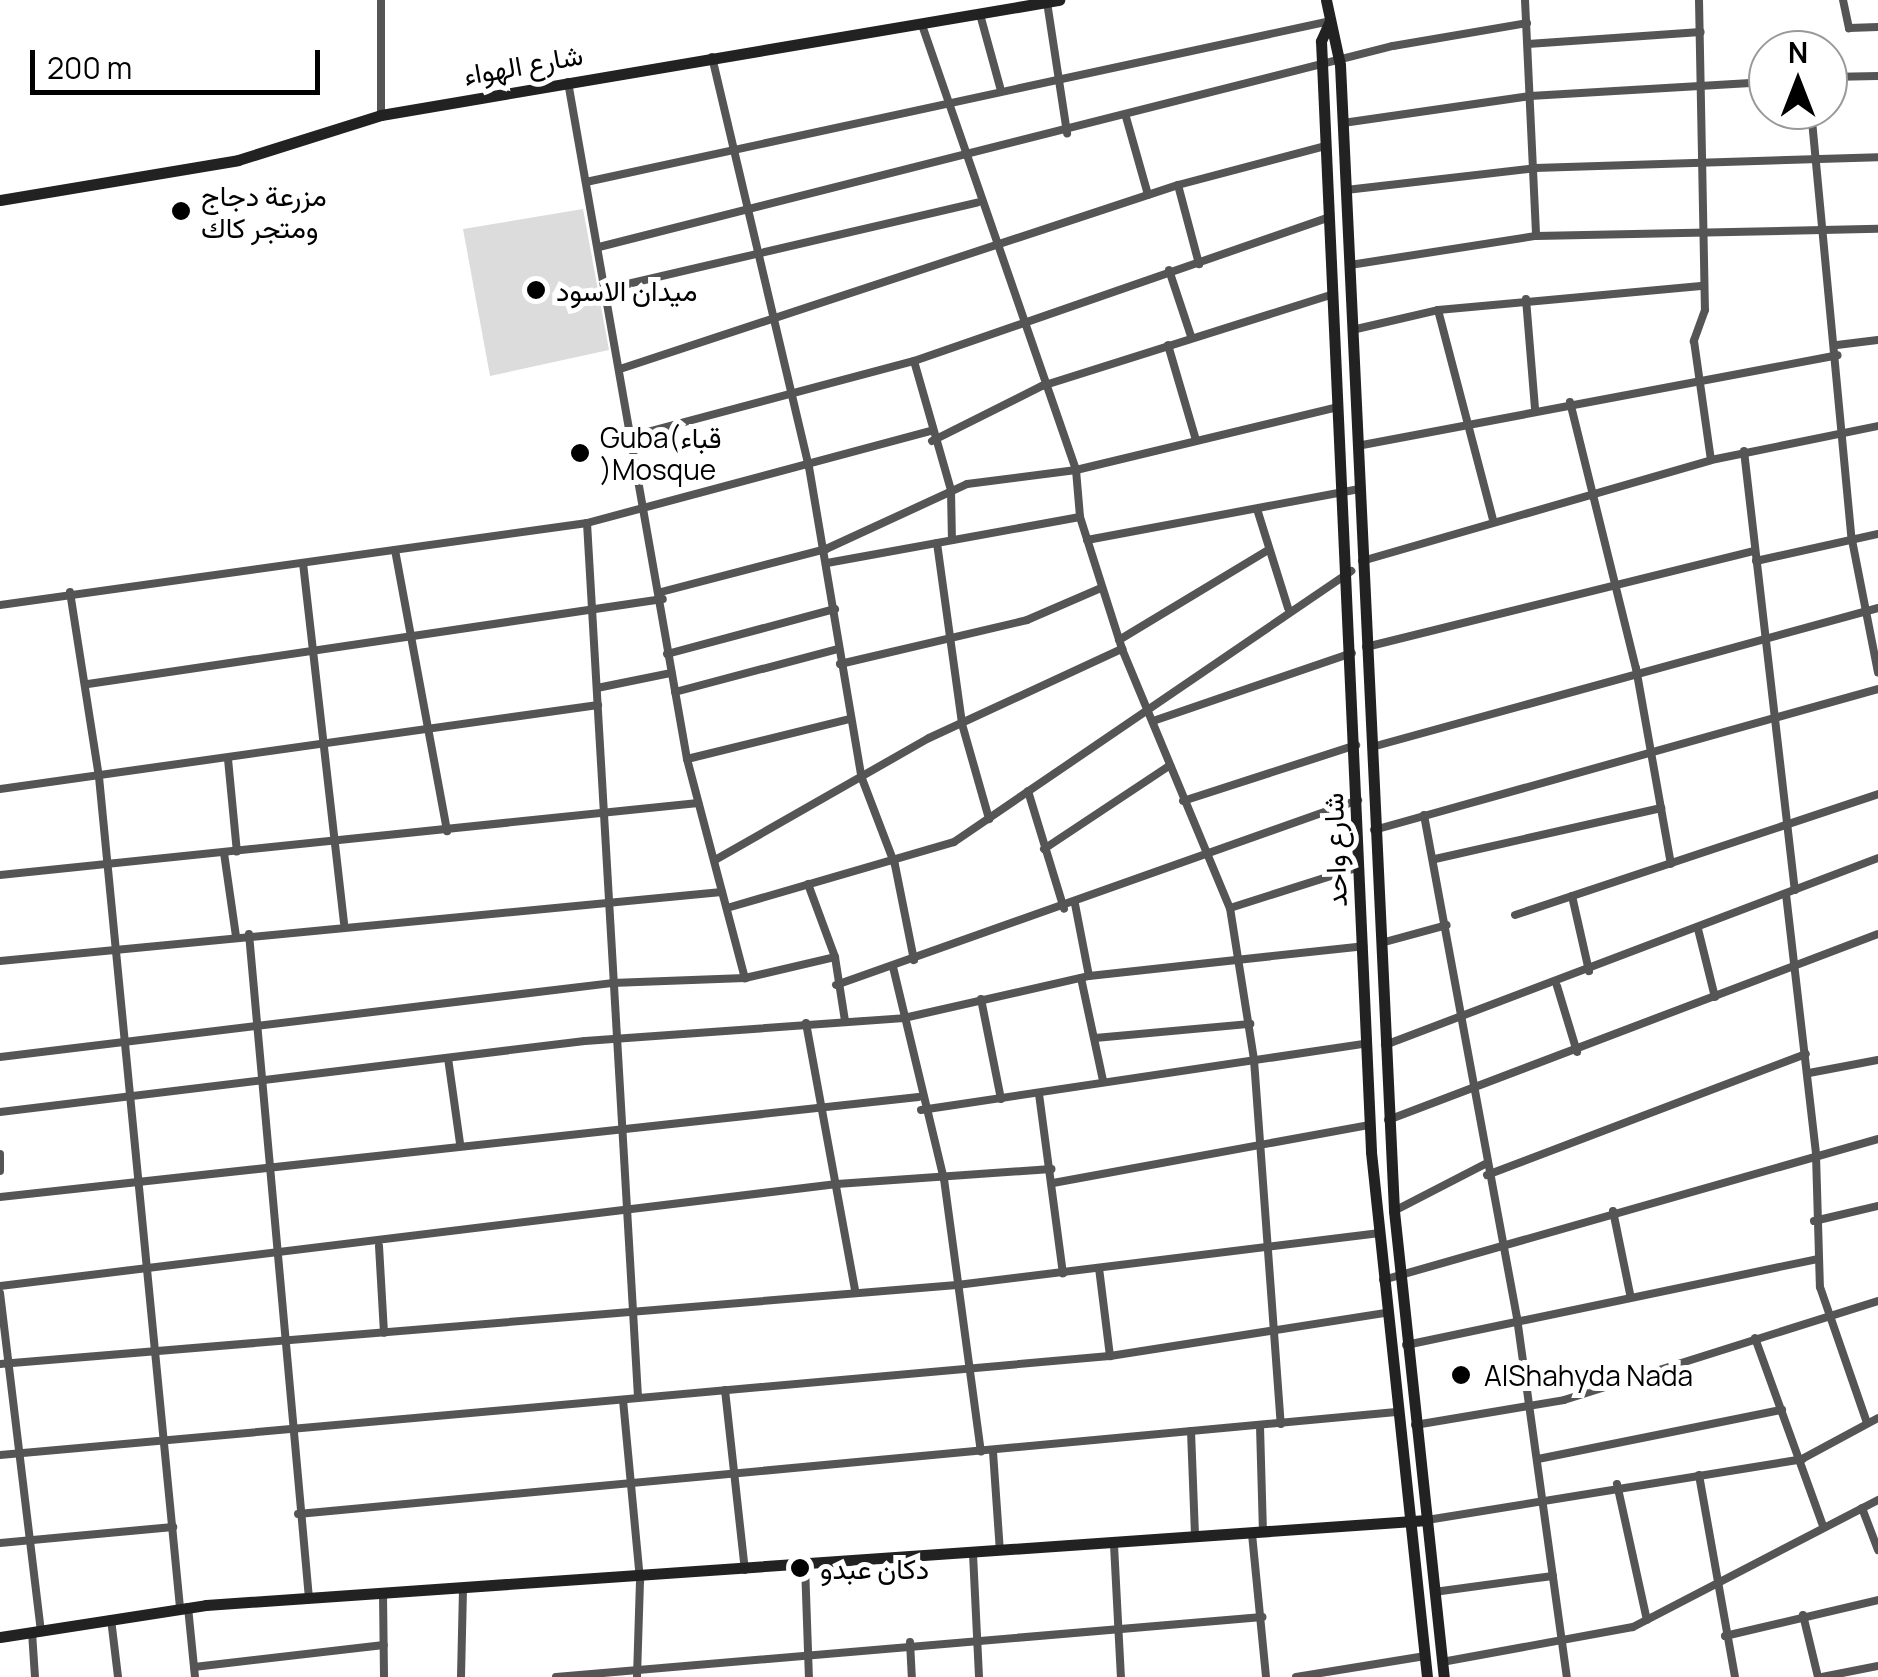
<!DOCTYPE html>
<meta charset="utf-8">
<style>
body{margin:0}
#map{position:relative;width:1878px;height:1677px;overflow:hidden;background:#fff;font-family:Manrope,Vazirmatn,sans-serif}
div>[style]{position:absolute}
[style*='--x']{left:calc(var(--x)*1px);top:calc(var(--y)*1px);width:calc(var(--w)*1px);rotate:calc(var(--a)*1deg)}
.green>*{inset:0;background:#dcdcdc}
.street>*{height:8px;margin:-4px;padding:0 4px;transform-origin:4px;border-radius:4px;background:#555}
.secondary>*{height:11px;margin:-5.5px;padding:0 5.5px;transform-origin:5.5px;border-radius:5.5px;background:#222}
.dots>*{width:28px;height:28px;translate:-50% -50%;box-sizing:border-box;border:5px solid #fff;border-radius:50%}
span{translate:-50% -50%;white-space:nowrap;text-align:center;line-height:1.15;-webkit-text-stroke:10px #fff;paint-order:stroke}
.street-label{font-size:28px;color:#000}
.poi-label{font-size:28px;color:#000}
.left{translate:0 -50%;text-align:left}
.north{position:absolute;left:1748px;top:30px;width:100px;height:100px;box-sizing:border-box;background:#fff;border:2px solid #999;border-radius:50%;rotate:0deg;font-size:28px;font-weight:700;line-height:40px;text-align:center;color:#000}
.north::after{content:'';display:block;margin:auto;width:35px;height:45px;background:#000;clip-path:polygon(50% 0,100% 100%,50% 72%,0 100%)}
.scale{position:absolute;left:30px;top:50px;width:290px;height:45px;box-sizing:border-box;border:5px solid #000;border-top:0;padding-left:12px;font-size:30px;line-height:35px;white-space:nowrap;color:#000;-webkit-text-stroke:8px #fff;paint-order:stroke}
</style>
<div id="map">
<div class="green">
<div style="clip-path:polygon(583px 209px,609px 350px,490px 376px,463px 229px)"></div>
</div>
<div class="street">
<div style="--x:1525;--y:0;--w:236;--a:87.3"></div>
<div style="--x:1699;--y:0;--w:310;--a:88.9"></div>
<div style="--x:1705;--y:310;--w:33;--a:110"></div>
<div style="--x:1694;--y:341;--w:120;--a:81.9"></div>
<div style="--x:1843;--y:0;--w:29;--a:78"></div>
<div style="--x:1849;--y:28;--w:29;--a:-2"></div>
<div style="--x:1047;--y:2;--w:133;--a:81.3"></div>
<div style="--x:981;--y:18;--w:72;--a:74.6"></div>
<div style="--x:922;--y:25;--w:471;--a:70.9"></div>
<div style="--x:1076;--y:470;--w:47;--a:85.1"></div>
<div style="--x:1080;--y:517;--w:139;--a:72.3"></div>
<div style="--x:1122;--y:649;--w:281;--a:67.4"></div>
<div style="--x:1230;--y:908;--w:154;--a:81"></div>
<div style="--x:1254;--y:1060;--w:365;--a:85.8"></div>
<div style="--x:1528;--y:44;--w:173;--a:-4"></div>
<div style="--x:712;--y:57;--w:421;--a:76.7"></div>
<div style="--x:809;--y:467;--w:313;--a:80.4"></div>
<div style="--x:861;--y:776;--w:95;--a:69.1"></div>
<div style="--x:895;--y:865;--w:97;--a:78.7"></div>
<div style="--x:1828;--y:77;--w:50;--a:-1.1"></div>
<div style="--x:568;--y:82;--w:687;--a:80.03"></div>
<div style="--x:687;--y:759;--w:227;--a:75.2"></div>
<div style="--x:1811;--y:110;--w:432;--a:84.6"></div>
<div style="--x:1852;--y:540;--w:135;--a:78.9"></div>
<div style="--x:381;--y:115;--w:115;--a:-90"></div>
<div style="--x:1126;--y:117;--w:81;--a:74.2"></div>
<div style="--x:1343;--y:123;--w:189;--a:-8.2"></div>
<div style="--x:1530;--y:96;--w:238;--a:-3.4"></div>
<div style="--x:586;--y:182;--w:761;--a:-12.21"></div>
<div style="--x:1178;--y:185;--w:82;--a:75.1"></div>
<div style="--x:1346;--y:190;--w:190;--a:-6.6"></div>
<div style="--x:1535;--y:168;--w:343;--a:-1.8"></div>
<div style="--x:599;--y:247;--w:819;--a:-14.21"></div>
<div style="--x:1393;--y:46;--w:136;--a:-9.7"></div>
<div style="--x:1350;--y:265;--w:188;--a:-8.9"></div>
<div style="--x:1536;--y:236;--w:342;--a:-1.2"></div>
<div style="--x:1169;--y:270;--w:70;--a:71.6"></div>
<div style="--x:606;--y:289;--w:381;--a:-13.1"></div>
<div style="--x:1526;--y:299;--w:109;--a:85.3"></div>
<div style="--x:1438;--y:310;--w:216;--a:75.3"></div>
<div style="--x:1352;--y:330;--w:88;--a:-13.1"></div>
<div style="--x:1438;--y:310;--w:264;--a:-5.2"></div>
<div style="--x:1168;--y:345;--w:96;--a:73.6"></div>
<div style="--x:1837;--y:345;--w:41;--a:-7"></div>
<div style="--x:914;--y:361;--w:134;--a:74"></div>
<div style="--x:951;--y:490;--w:50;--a:88.9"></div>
<div style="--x:620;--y:369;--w:588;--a:-18.25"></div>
<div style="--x:1178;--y:185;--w:153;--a:-14.8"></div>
<div style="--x:1570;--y:402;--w:274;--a:76.1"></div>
<div style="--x:1636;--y:668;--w:199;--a:79.9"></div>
<div style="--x:632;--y:436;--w:292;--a:-14.9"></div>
<div style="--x:914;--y:361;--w:439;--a:-19.1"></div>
<div style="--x:932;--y:441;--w:123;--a:-26.6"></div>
<div style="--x:1042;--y:386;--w:305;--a:-17.5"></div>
<div style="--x:1357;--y:446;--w:489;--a:-10.7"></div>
<div style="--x:1744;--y:451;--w:442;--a:83.4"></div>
<div style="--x:1257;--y:509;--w:104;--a:72.6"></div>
<div style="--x:587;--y:523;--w:876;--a:86.66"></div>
<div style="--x:1087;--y:540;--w:277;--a:-10.6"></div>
<div style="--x:937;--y:543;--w:183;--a:82.1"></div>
<div style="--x:962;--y:724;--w:99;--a:74.1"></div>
<div style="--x:395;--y:550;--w:286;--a:79.5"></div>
<div style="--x:1362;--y:561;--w:363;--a:-16.1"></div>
<div style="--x:1711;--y:460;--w:170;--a:-11.5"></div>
<div style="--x:1756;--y:561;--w:125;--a:-12.5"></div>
<div style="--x:303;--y:563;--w:362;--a:83.5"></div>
<div style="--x:827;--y:563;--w:257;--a:-10.3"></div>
<div style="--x:70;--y:592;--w:187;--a:81.1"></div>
<div style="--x:99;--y:777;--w:835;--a:84.43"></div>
<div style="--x:661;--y:592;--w:171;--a:-14.6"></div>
<div style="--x:826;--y:549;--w:155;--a:-24.7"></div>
<div style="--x:967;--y:484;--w:110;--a:-7.3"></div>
<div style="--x:1076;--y:470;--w:269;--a:-13.5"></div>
<div style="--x:0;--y:605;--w:593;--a:-7.95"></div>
<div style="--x:587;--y:523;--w:355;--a:-15"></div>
<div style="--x:1119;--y:640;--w:174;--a:-31.1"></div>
<div style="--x:1366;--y:647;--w:400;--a:-13.9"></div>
<div style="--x:667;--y:654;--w:174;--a:-15"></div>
<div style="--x:840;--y:664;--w:192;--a:-13.2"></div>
<div style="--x:1027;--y:620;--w:81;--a:-23.4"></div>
<div style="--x:88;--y:684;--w:581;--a:-8.41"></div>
<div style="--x:597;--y:688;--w:76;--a:-11.5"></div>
<div style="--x:675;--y:692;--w:169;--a:-14.8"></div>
<div style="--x:1156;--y:720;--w:207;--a:-18.9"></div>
<div style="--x:1372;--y:747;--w:525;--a:-15.36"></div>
<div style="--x:228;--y:759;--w:93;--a:84.5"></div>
<div style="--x:687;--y:759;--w:168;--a:-13.8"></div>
<div style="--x:0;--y:789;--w:604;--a:-8"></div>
<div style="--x:1028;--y:791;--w:123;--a:73"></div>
<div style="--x:1183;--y:801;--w:182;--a:-17.9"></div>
<div style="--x:1424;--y:815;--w:512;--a:79.52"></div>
<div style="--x:1517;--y:1318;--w:362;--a:82.1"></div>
<div style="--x:1374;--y:830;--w:523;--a:-15.63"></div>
<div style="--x:1044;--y:849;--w:150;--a:-33.6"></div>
<div style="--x:224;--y:853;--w:84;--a:81.8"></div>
<div style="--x:1435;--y:859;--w:232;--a:-12.7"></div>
<div style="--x:715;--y:860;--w:246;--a:-29.7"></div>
<div style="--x:929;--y:738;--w:213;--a:-24.8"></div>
<div style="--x:0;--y:875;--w:702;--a:-5.89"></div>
<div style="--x:808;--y:884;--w:78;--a:69.7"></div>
<div style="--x:835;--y:957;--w:65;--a:81.1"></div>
<div style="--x:1786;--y:894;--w:263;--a:83.4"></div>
<div style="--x:1816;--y:1155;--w:132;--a:88.3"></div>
<div style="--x:1820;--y:1287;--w:144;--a:70.9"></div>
<div style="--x:1572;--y:896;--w:77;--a:77.2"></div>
<div style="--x:1075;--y:904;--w:73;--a:79"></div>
<div style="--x:727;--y:908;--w:236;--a:-16.2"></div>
<div style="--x:954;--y:842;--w:481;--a:-34.3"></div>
<div style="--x:1230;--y:908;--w:135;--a:-17.6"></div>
<div style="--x:1515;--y:915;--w:383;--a:-18.4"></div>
<div style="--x:1698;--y:929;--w:70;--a:76"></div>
<div style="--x:249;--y:934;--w:667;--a:84.84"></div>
<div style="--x:1381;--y:943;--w:68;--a:-15.3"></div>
<div style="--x:0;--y:961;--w:725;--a:-5.46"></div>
<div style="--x:893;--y:967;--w:218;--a:76.5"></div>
<div style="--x:944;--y:1179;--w:275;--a:82.3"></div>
<div style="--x:1081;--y:978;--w:105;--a:77.9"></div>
<div style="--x:836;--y:985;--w:554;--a:-19.51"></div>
<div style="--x:1557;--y:986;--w:69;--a:73.1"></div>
<div style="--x:981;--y:999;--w:102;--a:78.7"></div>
<div style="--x:806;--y:1023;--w:271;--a:79.6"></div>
<div style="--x:1095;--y:1038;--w:156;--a:-5.2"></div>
<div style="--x:1385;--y:1045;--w:527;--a:-20.77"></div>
<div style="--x:0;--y:1057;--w:616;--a:-6.89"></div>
<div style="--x:612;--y:983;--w:133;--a:-2.2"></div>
<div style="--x:745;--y:978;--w:92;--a:-13.1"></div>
<div style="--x:448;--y:1058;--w:86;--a:82"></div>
<div style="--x:1809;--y:1073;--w:70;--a:-10.7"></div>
<div style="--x:1039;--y:1094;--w:181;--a:82.4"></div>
<div style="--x:921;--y:1110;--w:451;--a:-8.5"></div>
<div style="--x:0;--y:1112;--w:589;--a:-6.92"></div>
<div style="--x:585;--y:1041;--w:320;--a:-4.1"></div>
<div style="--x:904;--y:1018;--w:190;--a:-12.8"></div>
<div style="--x:1089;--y:976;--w:276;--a:-6.2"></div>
<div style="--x:1388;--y:1120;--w:524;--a:-20.79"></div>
<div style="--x:0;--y:1154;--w:17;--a:90"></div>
<div style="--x:1487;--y:1175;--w:341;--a:-20.8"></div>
<div style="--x:1053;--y:1183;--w:322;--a:-10.4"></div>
<div style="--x:0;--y:1197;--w:924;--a:-6.21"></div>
<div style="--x:1394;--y:1211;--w:102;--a:-27.3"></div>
<div style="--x:1613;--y:1211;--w:85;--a:78.4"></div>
<div style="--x:1814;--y:1221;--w:66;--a:-13.2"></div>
<div style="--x:379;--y:1246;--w:87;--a:86.7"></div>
<div style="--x:1099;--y:1268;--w:89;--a:82.9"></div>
<div style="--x:1383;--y:1280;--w:515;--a:-15.9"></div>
<div style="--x:0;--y:1286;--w:843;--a:-6.95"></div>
<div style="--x:837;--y:1184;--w:215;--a:-4"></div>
<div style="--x:0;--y:1293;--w:339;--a:83.1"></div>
<div style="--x:1755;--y:1338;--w:200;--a:70.1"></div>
<div style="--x:1406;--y:1345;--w:419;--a:-11.8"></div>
<div style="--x:0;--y:1364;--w:960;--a:-4.72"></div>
<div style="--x:957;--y:1285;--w:424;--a:-7"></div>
<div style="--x:725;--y:1390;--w:181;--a:83.7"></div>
<div style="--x:623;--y:1400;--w:182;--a:84.6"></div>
<div style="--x:640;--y:1581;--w:96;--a:91.8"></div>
<div style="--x:1415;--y:1425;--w:151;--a:-9.5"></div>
<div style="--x:1564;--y:1400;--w:329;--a:-17.5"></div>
<div style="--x:1260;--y:1426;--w:107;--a:88.4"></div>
<div style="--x:1191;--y:1431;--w:105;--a:87.8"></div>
<div style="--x:993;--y:1452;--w:99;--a:86"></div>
<div style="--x:0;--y:1455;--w:1114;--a:-5.1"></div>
<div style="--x:1110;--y:1356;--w:279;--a:-8.9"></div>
<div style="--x:1538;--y:1459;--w:249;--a:-11.4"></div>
<div style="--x:1699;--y:1475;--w:205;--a:79.9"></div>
<div style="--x:1617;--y:1484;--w:139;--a:77.6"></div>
<div style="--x:1862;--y:1508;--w:45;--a:69.1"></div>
<div style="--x:298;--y:1514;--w:1103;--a:-5.31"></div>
<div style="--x:1427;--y:1520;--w:380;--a:-9.2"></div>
<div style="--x:1802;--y:1459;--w:86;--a:-28.3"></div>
<div style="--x:1252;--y:1534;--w:144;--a:84.4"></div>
<div style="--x:0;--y:1543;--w:174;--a:-5.3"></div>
<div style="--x:1114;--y:1545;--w:132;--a:87"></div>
<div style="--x:973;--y:1554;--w:123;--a:87.2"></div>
<div style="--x:805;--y:1565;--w:112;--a:88"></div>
<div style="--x:1434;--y:1592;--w:120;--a:-7.7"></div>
<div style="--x:383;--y:1594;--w:83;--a:89.3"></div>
<div style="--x:188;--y:1607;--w:70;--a:84.3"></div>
<div style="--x:1803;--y:1615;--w:64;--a:76.4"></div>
<div style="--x:111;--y:1619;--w:58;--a:83.1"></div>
<div style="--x:32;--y:1632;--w:45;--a:86.2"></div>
<div style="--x:1725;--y:1636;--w:157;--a:-13.2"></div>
<div style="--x:910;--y:1642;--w:35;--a:87"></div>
<div style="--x:1442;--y:1662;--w:194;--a:-10.4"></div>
<div style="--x:1633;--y:1627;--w:276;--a:-27.4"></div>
<div style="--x:194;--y:1667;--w:191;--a:-6.6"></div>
<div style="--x:461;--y:1677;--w:87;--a:-88.7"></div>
<div style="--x:556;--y:1677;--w:709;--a:-4.86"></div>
<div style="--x:1296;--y:1677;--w:131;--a:-9.2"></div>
<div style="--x:1822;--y:1677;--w:57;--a:-11.1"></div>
</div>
<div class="secondary">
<div style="--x:1326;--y:0;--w:66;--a:77.8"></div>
<div style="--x:1340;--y:65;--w:1147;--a:87.3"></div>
<div style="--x:1394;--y:1211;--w:469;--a:83.9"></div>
<div style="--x:1329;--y:23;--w:20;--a:114"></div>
<div style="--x:1321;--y:41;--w:1112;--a:87.42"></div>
<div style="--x:1371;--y:1152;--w:528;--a:83.91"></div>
<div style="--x:0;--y:200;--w:241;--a:-9.5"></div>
<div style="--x:238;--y:160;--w:150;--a:-17.5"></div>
<div style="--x:381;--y:115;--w:688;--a:-9.63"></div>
<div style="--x:0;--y:1637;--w:208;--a:-8.8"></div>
<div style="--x:206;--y:1605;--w:1224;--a:-3.98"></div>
</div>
<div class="dots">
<div style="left:181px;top:211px;background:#000"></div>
<div style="left:536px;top:290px;background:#000"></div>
<div style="left:580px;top:453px;background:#000"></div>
<div style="left:1461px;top:1375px;background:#000"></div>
<div style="left:800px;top:1568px;background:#000"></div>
</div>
<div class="street-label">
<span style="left:523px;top:64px;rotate:-10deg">شارع الهواء</span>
<span style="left:1334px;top:850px;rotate:-92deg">شارع واحد</span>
</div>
<div class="poi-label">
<span class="left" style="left:201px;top:211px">مزرعة دجاج<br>ومتجر كاك</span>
<span class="left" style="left:556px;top:290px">ميدان الاسود</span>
<span class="left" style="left:600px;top:453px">Guba(قباء<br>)Mosque</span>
<span class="left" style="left:1484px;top:1375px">AlShahyda Nada</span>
<span class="left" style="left:820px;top:1568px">دكان عبدو</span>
</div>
<div class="north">N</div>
<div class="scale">200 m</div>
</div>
